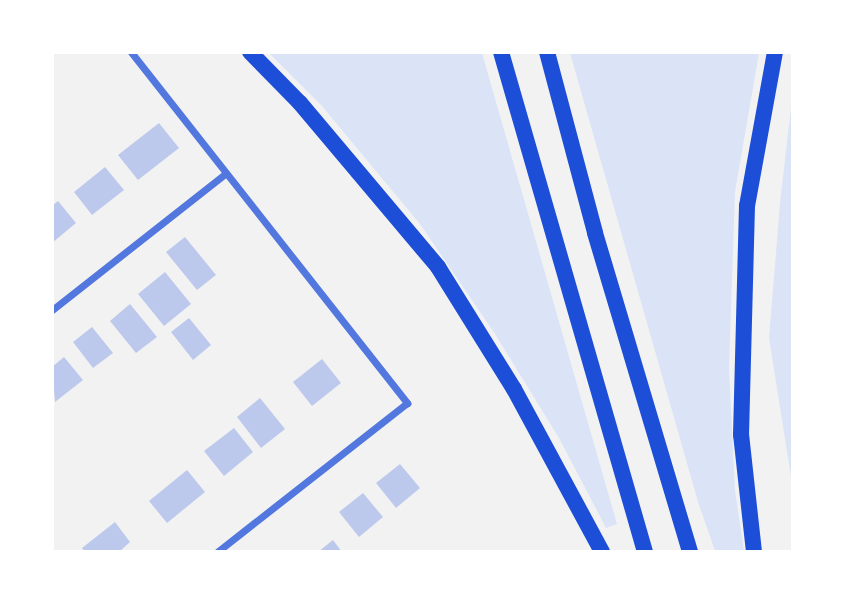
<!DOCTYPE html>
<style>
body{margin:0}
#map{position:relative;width:845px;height:604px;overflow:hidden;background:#f2f2f2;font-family:Arial,sans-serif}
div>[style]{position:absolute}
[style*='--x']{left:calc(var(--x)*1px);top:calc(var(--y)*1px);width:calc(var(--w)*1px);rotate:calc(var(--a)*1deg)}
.green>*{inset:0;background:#dbe4f7}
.building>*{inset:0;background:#bdc9ec}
.minor>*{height:7px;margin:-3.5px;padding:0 3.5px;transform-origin:3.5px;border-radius:3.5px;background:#5277de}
.motorway>*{height:16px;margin:-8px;padding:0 8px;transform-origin:8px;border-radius:8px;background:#1d4ed8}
span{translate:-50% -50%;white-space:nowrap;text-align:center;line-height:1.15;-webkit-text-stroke:7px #fff;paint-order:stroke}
.frame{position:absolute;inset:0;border:54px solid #fff;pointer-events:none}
</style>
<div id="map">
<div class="green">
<div style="clip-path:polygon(269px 53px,482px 53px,617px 524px,606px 528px,559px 438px,495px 334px,420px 224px,321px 105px)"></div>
<div style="clip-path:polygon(570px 53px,759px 53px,735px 192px,729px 369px,735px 490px,744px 551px,715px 551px,698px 502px)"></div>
<div style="clip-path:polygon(792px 99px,792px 483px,769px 338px,780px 203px)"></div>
</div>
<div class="building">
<div style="clip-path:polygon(159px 123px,179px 148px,138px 180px,118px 155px)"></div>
<div style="clip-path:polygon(105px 167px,124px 190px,92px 215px,74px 192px)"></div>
<div style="clip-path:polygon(58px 201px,76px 223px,52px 243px,52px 206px)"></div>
<div style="clip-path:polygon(185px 237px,216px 275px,197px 290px,166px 252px)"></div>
<div style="clip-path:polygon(165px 272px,191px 304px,164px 326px,138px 294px)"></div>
<div style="clip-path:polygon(130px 304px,157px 337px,136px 353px,110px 321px)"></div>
<div style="clip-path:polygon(189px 318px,211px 345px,193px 360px,171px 332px)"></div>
<div style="clip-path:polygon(92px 327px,113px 353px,93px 368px,73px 342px)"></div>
<div style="clip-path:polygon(64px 357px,83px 380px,55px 402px,52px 367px)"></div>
<div style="clip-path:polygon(322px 359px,341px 383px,312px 406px,293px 382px)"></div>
<div style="clip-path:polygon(260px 398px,285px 429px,261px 448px,237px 417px)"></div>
<div style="clip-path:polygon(234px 428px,253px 452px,224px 476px,204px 451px)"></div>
<div style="clip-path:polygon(400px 464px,420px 488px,396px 508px,376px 483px)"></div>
<div style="clip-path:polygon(187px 470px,205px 492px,167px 523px,149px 501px)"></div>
<div style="clip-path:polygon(363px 493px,383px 517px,359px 537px,339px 512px)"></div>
<div style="clip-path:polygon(115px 522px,130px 542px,119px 552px,85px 552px,82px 548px)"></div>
<div style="clip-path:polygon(333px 540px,342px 552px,318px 552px)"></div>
</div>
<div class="minor">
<div style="--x:131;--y:52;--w:447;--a:51.8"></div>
<div style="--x:407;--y:403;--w:241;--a:141.9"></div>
<div style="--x:52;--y:310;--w:220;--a:-38.2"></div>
</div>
<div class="motorway">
<div style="--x:250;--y:52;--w:71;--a:45.6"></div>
<div style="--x:300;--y:103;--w:214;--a:49.9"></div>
<div style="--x:438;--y:267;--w:144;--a:58.1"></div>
<div style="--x:514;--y:389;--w:185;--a:61.6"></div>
<div style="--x:501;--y:52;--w:520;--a:73.93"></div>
<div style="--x:547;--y:52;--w:187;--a:75.1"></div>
<div style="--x:595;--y:233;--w:333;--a:73.4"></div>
<div style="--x:754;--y:552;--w:118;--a:-96.3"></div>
<div style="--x:741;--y:435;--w:229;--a:-88.5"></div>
<div style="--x:747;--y:206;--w:157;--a:-79.7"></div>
</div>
<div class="frame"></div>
</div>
